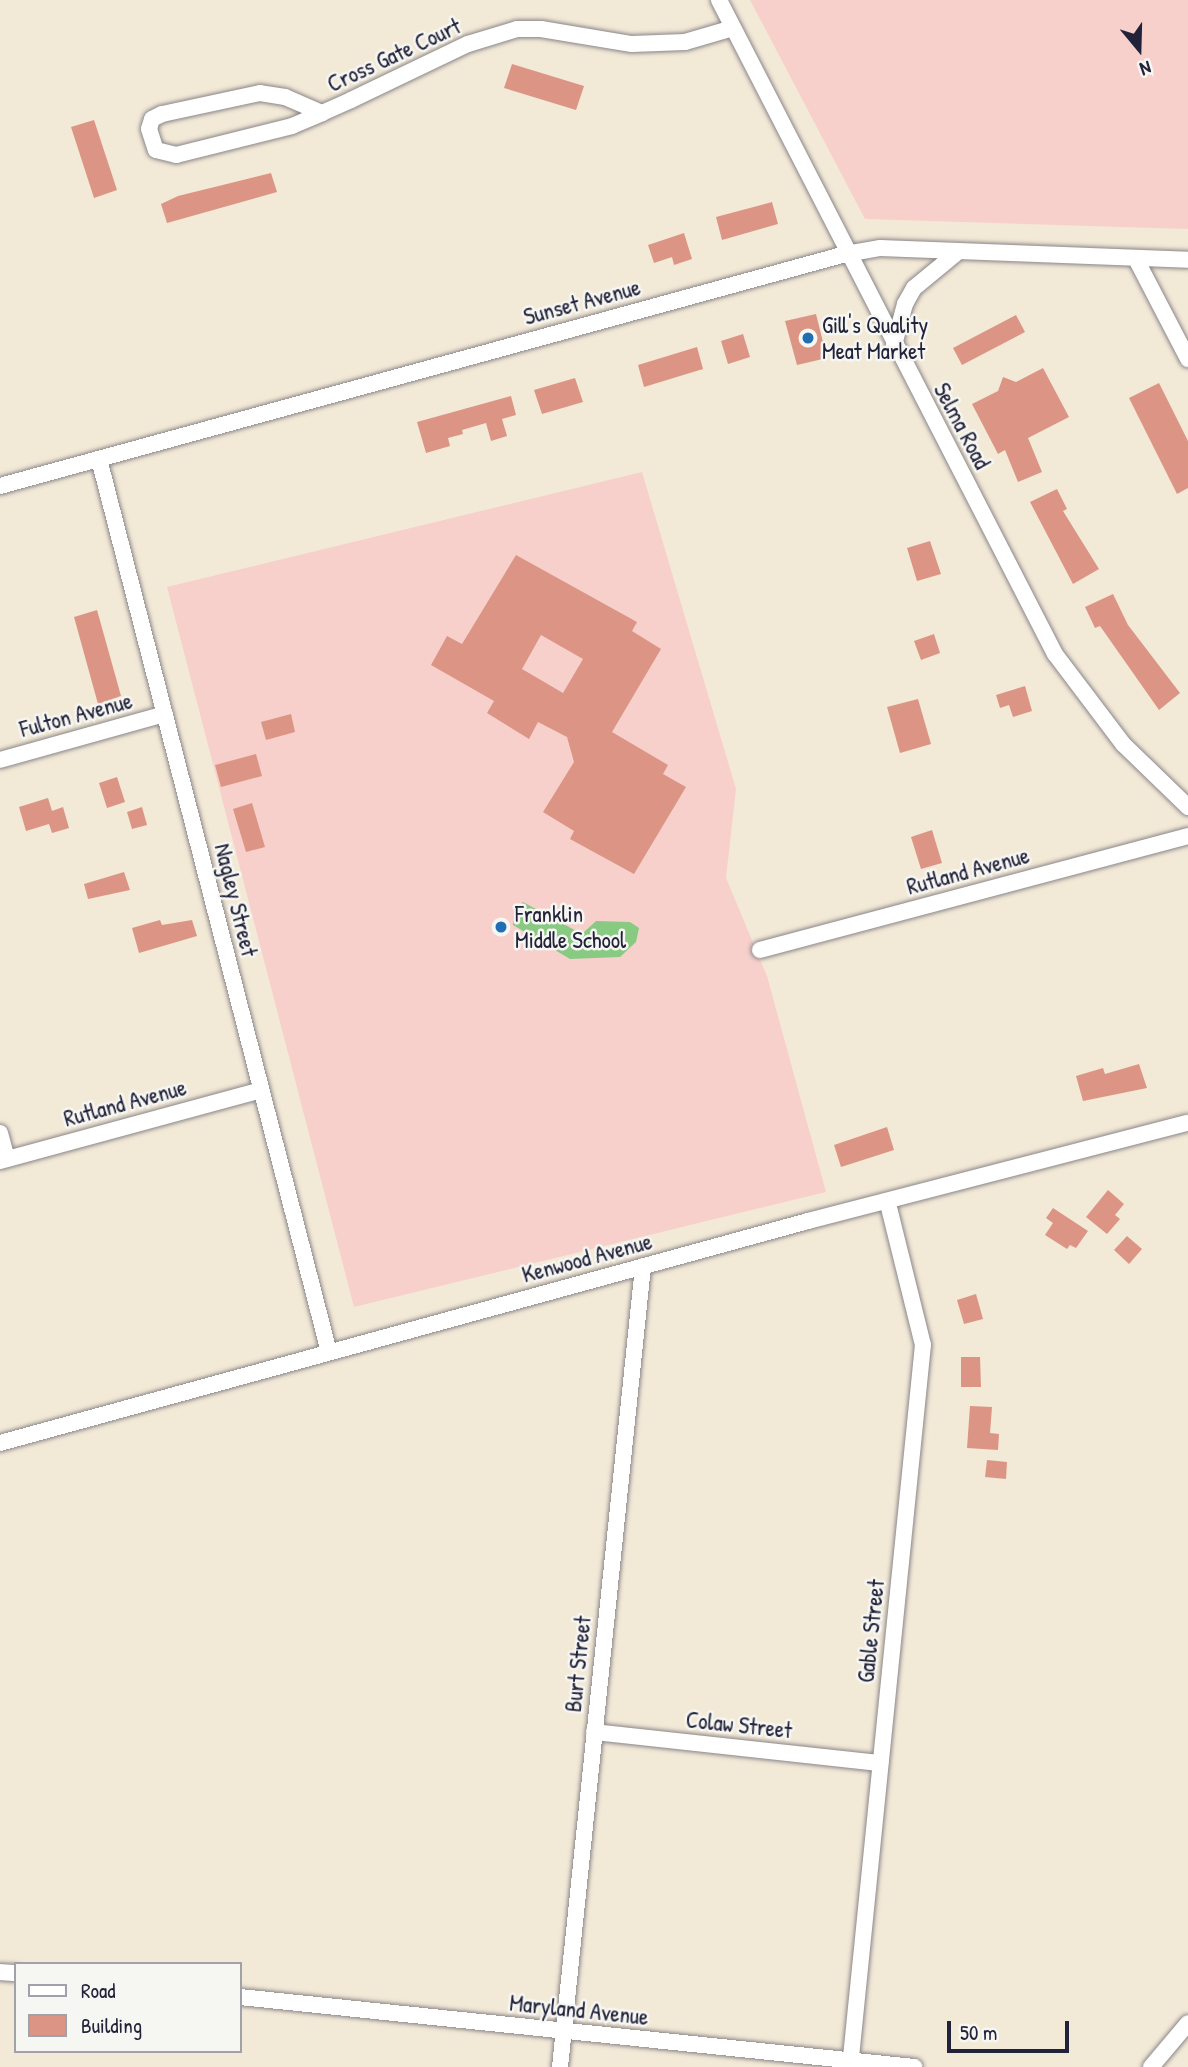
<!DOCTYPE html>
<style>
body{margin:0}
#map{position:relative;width:1188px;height:2067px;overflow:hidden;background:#f3e9d7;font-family:"Patrick Hand",sans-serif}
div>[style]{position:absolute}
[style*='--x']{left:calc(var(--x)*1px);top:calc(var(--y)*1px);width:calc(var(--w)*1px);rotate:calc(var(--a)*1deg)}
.built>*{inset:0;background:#f7d0cb}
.green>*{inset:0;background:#89ca82}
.building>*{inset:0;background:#dc9585}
.roads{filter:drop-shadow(0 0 2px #8a8689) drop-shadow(0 0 2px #8a8689)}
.minor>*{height:16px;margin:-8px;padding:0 8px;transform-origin:8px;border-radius:8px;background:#fff}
.dots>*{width:19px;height:19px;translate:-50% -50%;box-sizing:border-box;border:4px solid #f6f6f2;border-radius:50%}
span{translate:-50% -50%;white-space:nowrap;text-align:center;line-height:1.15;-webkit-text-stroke:5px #f6f6f2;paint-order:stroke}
.street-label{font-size:23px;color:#22223b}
.poi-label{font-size:23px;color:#22223b}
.left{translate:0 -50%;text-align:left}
.legend{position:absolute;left:14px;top:1962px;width:228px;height:91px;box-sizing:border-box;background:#f6f6f2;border:2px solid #a1a1a9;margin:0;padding:9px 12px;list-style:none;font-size:21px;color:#22223b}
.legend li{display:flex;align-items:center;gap:14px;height:35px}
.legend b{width:35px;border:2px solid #a1a1a9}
.north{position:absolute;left:1104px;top:14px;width:70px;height:70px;-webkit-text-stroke:5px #f6f6f2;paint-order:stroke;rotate:161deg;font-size:19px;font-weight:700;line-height:28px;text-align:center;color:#22223b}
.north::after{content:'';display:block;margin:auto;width:24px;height:32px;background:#22223b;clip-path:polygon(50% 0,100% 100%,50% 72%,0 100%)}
.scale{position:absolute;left:947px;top:2021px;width:122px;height:32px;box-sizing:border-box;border:4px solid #22223b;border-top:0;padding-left:9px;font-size:21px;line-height:24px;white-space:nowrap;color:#22223b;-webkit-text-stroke:5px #f6f6f2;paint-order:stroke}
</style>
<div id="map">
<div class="built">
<div style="clip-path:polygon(750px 0,1188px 0,1188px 229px,865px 219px)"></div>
<div style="clip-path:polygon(642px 472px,736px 789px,726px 878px,767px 976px,826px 1192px,354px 1307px,167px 587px)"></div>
</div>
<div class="green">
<div style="clip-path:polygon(523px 902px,582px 934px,596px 921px,630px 922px,639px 928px,636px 942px,620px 957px,570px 959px,513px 925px,513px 910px)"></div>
</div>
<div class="building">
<div style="clip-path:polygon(512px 64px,584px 86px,576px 110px,504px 88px)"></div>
<div style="clip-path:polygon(94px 120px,117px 190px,94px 198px,71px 127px)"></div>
<div style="clip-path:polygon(271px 173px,277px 192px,167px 223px,161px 204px,178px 196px)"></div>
<div style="clip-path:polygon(772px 202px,778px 224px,722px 240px,716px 217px)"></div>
<div style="clip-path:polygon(684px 233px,692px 259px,674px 265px,672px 257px,654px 263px,648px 245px)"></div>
<div style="clip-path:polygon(816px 314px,827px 358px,797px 365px,785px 321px)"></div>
<div style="clip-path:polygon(1016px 315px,1025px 332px,962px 365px,953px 348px)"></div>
<div style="clip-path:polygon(743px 334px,750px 357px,728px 364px,721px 341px)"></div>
<div style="clip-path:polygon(697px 347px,703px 369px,644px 387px,638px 365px)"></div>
<div style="clip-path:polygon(1043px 368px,1069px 417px,1028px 438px,1042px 472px,1018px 482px,1005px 450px,998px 454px,972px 404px,998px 391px,1003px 377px,1016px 382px)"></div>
<div style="clip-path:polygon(575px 378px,583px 402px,542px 414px,534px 390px)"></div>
<div style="clip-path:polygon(1159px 383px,1188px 441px,1188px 488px,1177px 494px,1129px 398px)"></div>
<div style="clip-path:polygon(511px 396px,516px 415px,502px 419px,507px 436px,491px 441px,486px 423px,462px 430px,463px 434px,448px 438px,450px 446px,426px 453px,417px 422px)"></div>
<div style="clip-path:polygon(1057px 489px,1067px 509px,1063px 511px,1099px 569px,1073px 584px,1030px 502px)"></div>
<div style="clip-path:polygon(930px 541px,941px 574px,917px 581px,907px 548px)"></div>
<div style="clip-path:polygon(evenodd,516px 555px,637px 622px,632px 631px,661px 649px,612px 732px,668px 765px,663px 774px,686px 787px,634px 874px,570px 839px,574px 831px,543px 812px,574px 762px,567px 737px,538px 722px,529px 739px,487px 713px,494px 701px,431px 665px,447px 636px,462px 644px,516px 555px,541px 635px,583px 659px,563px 693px,522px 669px,541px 635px)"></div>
<div style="clip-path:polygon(1113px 594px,1128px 625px,1180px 693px,1159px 710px,1100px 626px,1095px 628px,1085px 607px)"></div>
<div style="clip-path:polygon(97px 610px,121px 696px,98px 704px,74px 617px)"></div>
<div style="clip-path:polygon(934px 634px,940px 653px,921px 660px,914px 641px)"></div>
<div style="clip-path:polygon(1025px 686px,1032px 711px,1013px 717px,1009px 705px,1000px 708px,996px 695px)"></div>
<div style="clip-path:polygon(918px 699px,931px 744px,900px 753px,887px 707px)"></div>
<div style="clip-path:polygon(291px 714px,295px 732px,266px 740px,261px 722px)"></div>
<div style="clip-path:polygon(256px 754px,262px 776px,221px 787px,215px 765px)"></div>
<div style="clip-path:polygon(117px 777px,125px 802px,107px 808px,99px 783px)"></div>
<div style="clip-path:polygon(48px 798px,52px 811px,63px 807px,69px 828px,52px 833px,49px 824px,26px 831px,19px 807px)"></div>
<div style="clip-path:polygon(252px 803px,265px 847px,246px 852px,233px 809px)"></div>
<div style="clip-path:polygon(142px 807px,147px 825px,132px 829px,127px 812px)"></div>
<div style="clip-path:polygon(932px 830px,942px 863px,921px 869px,911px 837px)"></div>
<div style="clip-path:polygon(124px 872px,130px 890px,88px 899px,84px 884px)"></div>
<div style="clip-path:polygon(160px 920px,162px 925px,192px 920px,197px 936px,139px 953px,132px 928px)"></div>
<div style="clip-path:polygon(1139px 1064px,1147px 1088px,1083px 1101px,1076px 1076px,1103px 1068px,1105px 1074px)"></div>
<div style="clip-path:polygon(887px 1127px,894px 1150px,841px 1167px,834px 1145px)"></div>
<div style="clip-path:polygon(1108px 1190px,1124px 1204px,1115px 1215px,1120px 1219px,1107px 1234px,1086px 1217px)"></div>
<div style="clip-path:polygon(1053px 1208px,1088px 1231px,1076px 1248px,1070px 1245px,1067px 1249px,1045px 1235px,1053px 1223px,1046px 1218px)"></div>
<div style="clip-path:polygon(1127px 1236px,1142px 1249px,1129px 1264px,1114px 1250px)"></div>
<div style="clip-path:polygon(976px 1294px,983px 1319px,964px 1324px,957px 1300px)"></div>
<div style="clip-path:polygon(961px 1357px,980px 1357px,981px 1387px,961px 1387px)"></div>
<div style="clip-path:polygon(970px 1406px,992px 1407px,990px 1433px,999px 1434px,998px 1450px,967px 1448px)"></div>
<div style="clip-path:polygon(987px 1460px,1007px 1462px,1006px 1479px,985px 1477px)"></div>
</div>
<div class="roads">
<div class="minor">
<div style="--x:719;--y:0;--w:735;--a:62.81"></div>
<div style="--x:1055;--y:654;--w:113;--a:52.9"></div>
<div style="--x:1123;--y:744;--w:91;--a:44.1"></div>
<div style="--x:322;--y:113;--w:40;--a:-156.6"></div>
<div style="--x:285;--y:97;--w:25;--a:-171"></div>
<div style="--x:260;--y:93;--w:100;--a:167.9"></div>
<div style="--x:162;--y:114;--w:11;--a:153"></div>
<div style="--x:152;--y:119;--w:10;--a:107"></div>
<div style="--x:149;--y:129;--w:22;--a:72"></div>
<div style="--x:156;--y:150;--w:21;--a:14"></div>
<div style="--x:176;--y:155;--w:120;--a:-14"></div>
<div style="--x:292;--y:126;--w:33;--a:-23"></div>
<div style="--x:322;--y:113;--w:32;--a:-24"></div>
<div style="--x:351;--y:100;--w:130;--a:-25.6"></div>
<div style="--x:468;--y:44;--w:51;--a:-17"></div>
<div style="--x:517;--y:29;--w:24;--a:0"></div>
<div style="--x:541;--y:29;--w:92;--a:9.4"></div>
<div style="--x:632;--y:44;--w:53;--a:-2.2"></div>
<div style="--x:685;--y:42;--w:50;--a:-16.3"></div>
<div style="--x:1136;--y:259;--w:113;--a:62.5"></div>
<div style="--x:894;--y:345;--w:42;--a:-75"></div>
<div style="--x:905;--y:304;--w:18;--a:-61"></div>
<div style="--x:914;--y:288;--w:58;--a:-39.4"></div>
<div style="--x:99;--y:459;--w:922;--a:75.56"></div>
<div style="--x:0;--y:486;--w:877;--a:-15.34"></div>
<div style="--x:846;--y:254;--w:35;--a:-10"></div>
<div style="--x:880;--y:248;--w:308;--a:2.2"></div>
<div style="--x:0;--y:760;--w:171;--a:-15.6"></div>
<div style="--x:760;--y:950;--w:443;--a:-14.9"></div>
<div style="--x:0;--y:1133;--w:27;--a:75"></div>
<div style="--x:0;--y:1161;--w:270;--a:-15.2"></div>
<div style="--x:0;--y:1443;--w:838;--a:-15.36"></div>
<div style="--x:808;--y:1221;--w:392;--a:-14.5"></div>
<div style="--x:594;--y:1732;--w:288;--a:6.2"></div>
<div style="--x:0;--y:1972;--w:16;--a:4"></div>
<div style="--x:240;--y:1997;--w:678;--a:5.93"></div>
<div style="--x:560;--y:2067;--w:805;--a:-84.08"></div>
<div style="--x:850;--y:2067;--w:726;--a:-84.23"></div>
<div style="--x:923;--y:1345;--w:145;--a:-103.9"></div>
<div style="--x:1151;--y:2067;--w:57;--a:-49.9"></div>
</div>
</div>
<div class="dots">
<div style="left:808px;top:338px;background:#1f6fb2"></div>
<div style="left:501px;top:927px;background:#1f6fb2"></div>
</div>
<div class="street-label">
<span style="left:394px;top:55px;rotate:-25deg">Cross Gate Court</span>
<span style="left:582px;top:302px;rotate:-15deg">Sunset Avenue</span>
<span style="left:962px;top:426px;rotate:62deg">Selma Road</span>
<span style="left:76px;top:715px;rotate:-15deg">Fulton Avenue</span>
<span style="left:968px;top:871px;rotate:-15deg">Rutland Avenue</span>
<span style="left:236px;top:900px;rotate:76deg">Nagley Street</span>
<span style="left:125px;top:1103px;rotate:-15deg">Rutland Avenue</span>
<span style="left:587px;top:1258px;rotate:-15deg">Kenwood Avenue</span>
<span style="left:871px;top:1631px;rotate:-84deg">Gable Street</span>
<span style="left:578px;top:1664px;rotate:-84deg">Burt Street</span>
<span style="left:739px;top:1725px;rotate:6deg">Colaw Street</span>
<span style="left:579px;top:2010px;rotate:6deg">Maryland Avenue</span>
</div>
<div class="poi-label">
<span class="left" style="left:822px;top:338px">Gill's Quality<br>Meat Market</span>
<span class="left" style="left:515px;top:927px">Franklin<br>Middle School</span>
</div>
<ul class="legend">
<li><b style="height:9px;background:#fff"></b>Road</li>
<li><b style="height:19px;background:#dc9585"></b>Building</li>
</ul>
<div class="north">N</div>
<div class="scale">50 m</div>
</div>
